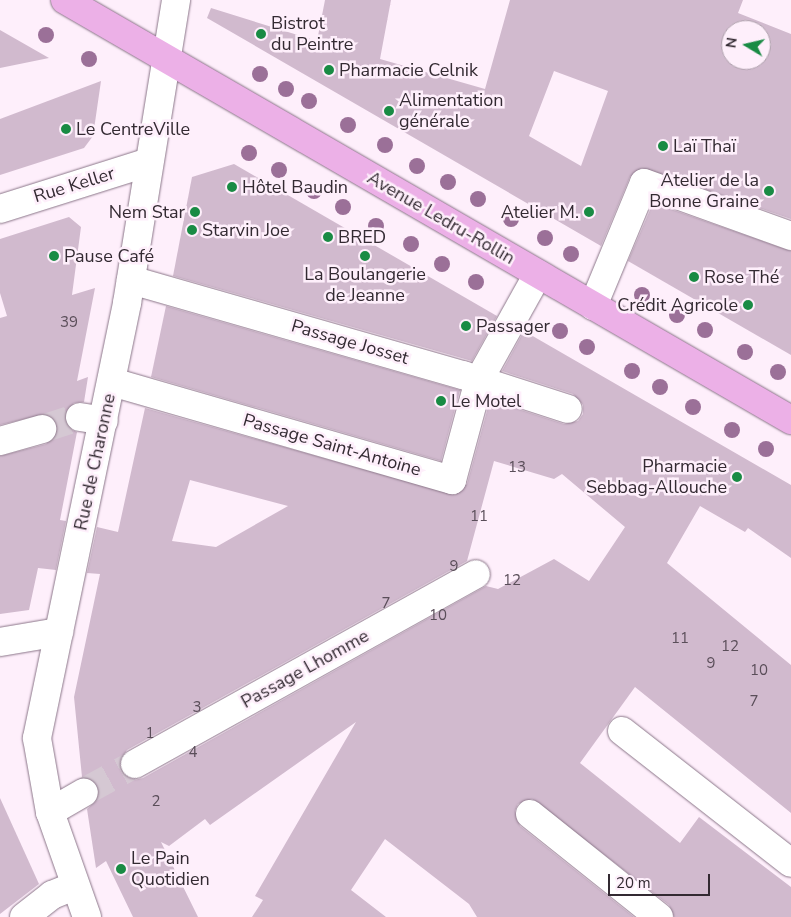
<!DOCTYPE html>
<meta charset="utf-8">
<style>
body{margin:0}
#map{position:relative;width:791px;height:917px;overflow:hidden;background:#feeffb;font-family:"Nunito Sans",sans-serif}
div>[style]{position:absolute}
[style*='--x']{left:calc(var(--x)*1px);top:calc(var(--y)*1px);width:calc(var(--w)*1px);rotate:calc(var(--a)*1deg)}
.building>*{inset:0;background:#d1bace}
.minor-tunnel>*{height:28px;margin-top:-14px;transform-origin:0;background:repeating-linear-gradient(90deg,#d5c8d3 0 28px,transparent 0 42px)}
.roads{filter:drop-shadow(0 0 1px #8b7689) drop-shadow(0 0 1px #8b7689)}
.minor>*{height:28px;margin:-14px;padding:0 14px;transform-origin:14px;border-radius:14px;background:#fff}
.major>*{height:28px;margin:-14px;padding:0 14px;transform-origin:14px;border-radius:14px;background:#ecb0e7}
.trees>*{width:16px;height:16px;margin:-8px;border-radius:50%;background:#9b7098}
.dots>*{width:14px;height:14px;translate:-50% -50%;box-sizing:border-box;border:2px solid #feeffb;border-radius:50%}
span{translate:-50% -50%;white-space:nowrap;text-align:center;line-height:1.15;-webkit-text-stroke:5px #feeffb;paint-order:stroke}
.number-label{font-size:15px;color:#5a4e59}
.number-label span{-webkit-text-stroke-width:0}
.poi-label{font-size:18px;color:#332a32}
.left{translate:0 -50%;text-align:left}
.right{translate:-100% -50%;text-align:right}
.street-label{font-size:18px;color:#332a32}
.north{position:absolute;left:721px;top:20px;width:50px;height:50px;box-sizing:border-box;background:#feeffb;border:1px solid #ada0ab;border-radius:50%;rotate:279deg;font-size:14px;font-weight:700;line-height:20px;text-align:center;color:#332a32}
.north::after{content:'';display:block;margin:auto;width:18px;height:22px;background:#198b44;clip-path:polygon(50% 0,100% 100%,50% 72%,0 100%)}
.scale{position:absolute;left:608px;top:874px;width:102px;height:22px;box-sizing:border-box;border:2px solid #332a32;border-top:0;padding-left:6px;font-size:15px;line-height:18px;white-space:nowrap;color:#332a32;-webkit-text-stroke:4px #feeffb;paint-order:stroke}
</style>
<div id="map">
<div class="building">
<div style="clip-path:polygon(evenodd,325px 0,391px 0,380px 59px,485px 89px,510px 0,743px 0,738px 13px,791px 34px,791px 219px,642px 168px,630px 177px,601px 246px,207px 18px,211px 8px,317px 41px,325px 0,731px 30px,761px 30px,761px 60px,731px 60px,731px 30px,325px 0,554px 71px,608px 91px,581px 166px,529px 136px,554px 71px)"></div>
<div style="clip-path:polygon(0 30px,49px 58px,0 68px)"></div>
<div style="clip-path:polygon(101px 81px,93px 136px,84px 148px,0 175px,0 119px)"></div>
<div style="clip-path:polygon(234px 164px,497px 316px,472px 361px,173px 276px,192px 177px)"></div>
<div style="clip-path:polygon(653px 203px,791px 251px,791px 355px,628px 261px)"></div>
<div style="clip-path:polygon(69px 217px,81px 227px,72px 295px,95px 288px,77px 381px,88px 377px,84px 402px,74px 403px,65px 415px,70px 429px,77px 432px,60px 520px,66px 521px,56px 570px,38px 568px,29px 610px,0 614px,0 456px,46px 444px,57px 432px,53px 418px,45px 414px,0 425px,0 318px,7px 316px,0 293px,0 239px)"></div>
<div style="clip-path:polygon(166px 306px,460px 390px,441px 461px,151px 377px)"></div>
<div style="clip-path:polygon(evenodd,524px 331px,791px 485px,791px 558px,748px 528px,745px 532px,700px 506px,667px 563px,791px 665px,791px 813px,635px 687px,580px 763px,680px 843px,699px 817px,791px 887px,791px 917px,674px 917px,669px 905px,532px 799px,518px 804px,515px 811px,520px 826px,634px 917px,477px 917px,469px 904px,385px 839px,351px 890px,386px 917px,252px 917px,263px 900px,255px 896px,356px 722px,210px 825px,205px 819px,169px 846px,161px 842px,198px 917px,133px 917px,106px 861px,96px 868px,87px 809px,97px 800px,100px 791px,92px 779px,82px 777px,74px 697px,100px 574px,87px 573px,97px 527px,118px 532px,145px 408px,455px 495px,467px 484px,490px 400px,564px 424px,578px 421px,583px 414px,583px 405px,573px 394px,502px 371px,524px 331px,494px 461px,554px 479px,562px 474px,625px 527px,589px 581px,554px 559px,498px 589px,486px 586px,143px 778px,134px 780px,122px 772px,119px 763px,127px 750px,467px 561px,494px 461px,524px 331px,190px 480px,288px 506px,216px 547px,172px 541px,190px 480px)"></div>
<div style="clip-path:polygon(0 798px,39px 884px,0 914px)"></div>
</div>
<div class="minor-tunnel">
<div style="--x:42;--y:429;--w:40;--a:-18"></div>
<div style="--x:84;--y:792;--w:58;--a:-28.8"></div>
</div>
<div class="roads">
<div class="minor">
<div style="--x:0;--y:209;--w:156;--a:-17.5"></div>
<div style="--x:131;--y:280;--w:345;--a:16"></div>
<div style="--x:463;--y:375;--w:110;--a:17.9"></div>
<div style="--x:593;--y:306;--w:133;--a:-67.5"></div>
<div style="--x:644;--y:183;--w:156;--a:19.8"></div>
<div style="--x:112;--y:382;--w:354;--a:16.1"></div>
<div style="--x:452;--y:480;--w:104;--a:-74.9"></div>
<div style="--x:479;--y:380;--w:121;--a:-60.9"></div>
<div style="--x:80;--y:417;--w:24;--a:9"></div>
<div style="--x:0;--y:441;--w:44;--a:-15.9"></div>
<div style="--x:0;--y:642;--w:60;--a:-9.6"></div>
<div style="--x:622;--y:731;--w:214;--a:38"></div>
<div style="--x:135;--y:764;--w:390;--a:-29.1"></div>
<div style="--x:50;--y:812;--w:39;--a:-30"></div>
<div style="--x:530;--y:814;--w:165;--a:38.6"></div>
<div style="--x:24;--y:917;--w:36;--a:-38"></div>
<div style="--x:52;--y:895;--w:24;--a:-22"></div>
<div style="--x:87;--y:917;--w:111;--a:-109.4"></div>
<div style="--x:50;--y:812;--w:75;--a:-100"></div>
<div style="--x:37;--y:738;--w:444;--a:-78.3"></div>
<div style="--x:127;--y:303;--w:307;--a:-80.8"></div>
</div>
<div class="major">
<div style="--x:65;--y:0;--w:839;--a:30.05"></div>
</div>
</div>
<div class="trees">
<div style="left:46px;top:35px"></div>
<div style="left:89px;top:59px"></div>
<div style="left:260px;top:74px"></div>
<div style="left:286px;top:89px"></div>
<div style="left:309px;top:101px"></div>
<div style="left:348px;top:125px"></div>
<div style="left:385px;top:145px"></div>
<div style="left:249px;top:153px"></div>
<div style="left:417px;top:166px"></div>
<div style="left:279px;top:170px"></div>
<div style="left:448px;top:182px"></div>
<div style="left:314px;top:191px"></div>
<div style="left:478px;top:199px"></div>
<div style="left:343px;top:207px"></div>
<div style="left:511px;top:219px"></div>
<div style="left:376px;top:226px"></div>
<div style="left:545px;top:238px"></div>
<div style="left:411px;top:244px"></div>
<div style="left:571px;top:254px"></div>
<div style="left:442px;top:264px"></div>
<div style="left:476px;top:282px"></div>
<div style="left:642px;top:295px"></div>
<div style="left:677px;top:315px"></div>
<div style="left:705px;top:330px"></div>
<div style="left:560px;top:331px"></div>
<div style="left:587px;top:347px"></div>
<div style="left:745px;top:352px"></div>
<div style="left:632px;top:371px"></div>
<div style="left:778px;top:372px"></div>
<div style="left:660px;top:387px"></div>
<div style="left:693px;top:407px"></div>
<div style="left:732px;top:430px"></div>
<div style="left:766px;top:449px"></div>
</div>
<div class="dots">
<div style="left:261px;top:34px;background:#198b44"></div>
<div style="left:329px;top:70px;background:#198b44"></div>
<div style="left:389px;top:111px;background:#198b44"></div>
<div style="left:66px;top:129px;background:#198b44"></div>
<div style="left:663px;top:146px;background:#198b44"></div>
<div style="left:232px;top:187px;background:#198b44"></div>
<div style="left:769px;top:191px;background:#198b44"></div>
<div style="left:195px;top:212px;background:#198b44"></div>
<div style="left:589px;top:212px;background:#198b44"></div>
<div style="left:192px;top:230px;background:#198b44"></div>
<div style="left:328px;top:237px;background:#198b44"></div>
<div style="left:54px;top:256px;background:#198b44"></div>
<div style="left:365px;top:256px;background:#198b44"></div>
<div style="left:694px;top:277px;background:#198b44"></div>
<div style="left:748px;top:305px;background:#198b44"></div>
<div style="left:466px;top:326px;background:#198b44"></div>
<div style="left:441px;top:401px;background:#198b44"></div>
<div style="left:737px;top:477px;background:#198b44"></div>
<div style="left:121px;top:869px;background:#198b44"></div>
</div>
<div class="number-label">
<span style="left:69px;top:323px">39</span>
<span style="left:517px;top:468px">13</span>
<span style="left:479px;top:517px">11</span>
<span style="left:454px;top:567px">9</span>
<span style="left:512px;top:581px">12</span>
<span style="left:386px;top:604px">7</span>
<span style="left:438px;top:616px">10</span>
<span style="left:680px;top:639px">11</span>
<span style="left:730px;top:647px">12</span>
<span style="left:711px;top:664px">9</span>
<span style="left:759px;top:671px">10</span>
<span style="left:754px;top:702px">7</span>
<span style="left:197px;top:708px">3</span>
<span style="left:150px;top:734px">1</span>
<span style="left:193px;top:753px">4</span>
<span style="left:156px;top:802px">2</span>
</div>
<div class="poi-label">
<span class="left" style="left:271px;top:34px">Bistrot<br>du Peintre</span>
<span class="left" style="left:339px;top:70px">Pharmacie Celnik</span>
<span class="left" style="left:399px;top:111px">Alimentation<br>générale</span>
<span class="left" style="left:76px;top:129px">Le CentreVille</span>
<span class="left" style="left:673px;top:146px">Laï Thaï</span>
<span class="right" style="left:759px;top:191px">Atelier de la<br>Bonne Graine</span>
<span class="left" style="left:242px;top:187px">Hôtel Baudin</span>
<span class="right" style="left:185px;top:212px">Nem Star</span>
<span class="right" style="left:579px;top:212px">Atelier M.</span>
<span class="left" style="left:202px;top:230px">Starvin Joe</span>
<span class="left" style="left:338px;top:237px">BRED</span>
<span class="left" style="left:64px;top:256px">Pause Café</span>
<span style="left:365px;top:285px">La Boulangerie<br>de Jeanne</span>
<span class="left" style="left:704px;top:277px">Rose Thé</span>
<span class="right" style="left:738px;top:305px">Crédit Agricole</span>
<span class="left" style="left:476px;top:326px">Passager</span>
<span class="left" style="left:451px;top:401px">Le Motel</span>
<span class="right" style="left:727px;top:477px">Pharmacie<br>Sebbag-Allouche</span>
<span class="left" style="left:131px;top:869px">Le Pain<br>Quotidien</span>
</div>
<div class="street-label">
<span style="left:74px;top:185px;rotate:-17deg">Rue Keller</span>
<span style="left:441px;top:218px;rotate:30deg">Avenue Ledru-Rollin</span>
<span style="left:350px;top:342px;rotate:16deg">Passage Josset</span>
<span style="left:332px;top:445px;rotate:16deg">Passage Saint-Antoine</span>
<span style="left:95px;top:462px;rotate:-78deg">Rue de Charonne</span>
<span style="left:305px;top:669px;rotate:-29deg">Passage Lhomme</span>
</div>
<div class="north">N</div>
<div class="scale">20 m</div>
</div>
